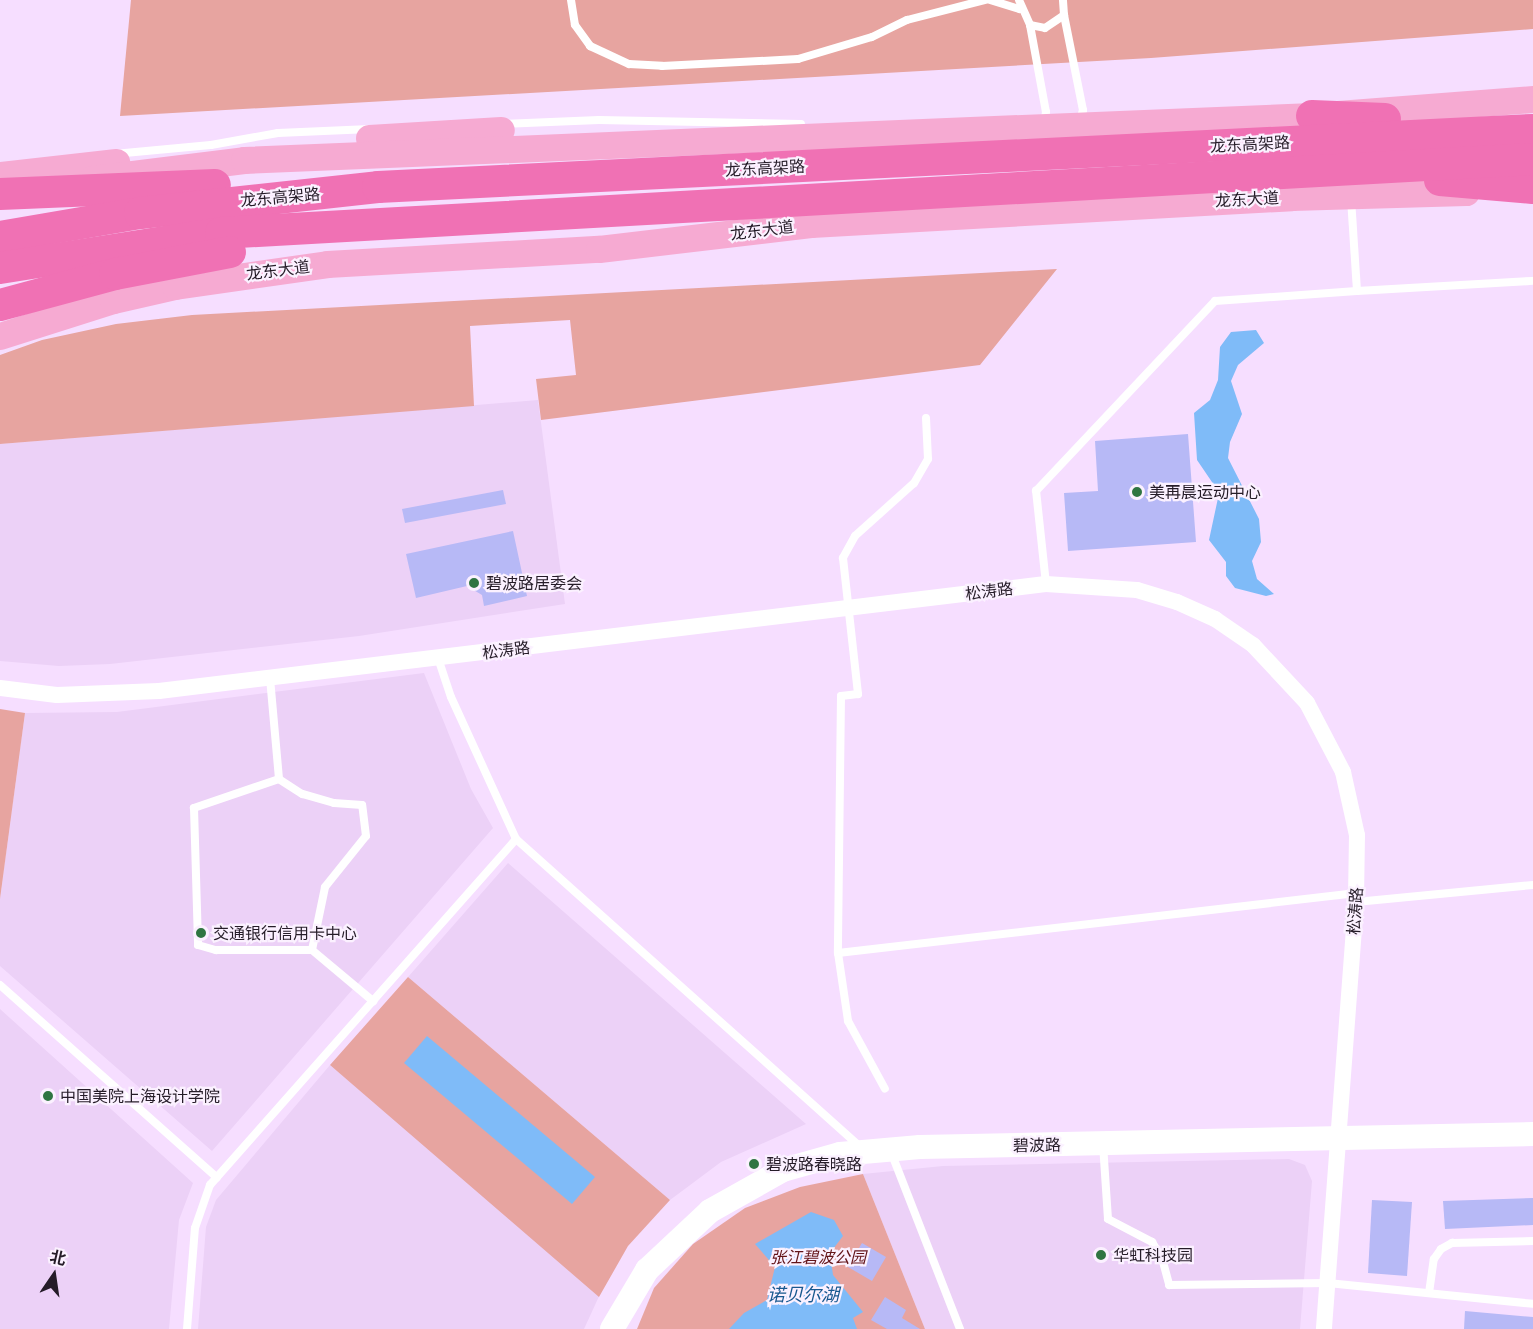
<!DOCTYPE html>
<meta charset="utf-8">
<style>
body{margin:0}
#map{position:relative;width:1533px;height:1329px;overflow:hidden;background:#f6deff;font-family:"IBM Plex Serif","Noto Sans SC",serif}
div>[style]{position:absolute}
[style*='--x']{left:calc(var(--x)*1px);top:calc(var(--y)*1px);width:calc(var(--w)*1px);rotate:calc(var(--a)*1deg)}
.built>*{inset:0;background:#ecd1f7}
.green>*{inset:0;background:#e7a4a0}
.water>*{inset:0;background:#7fbbf8}
.building>*{inset:0;background:#b7b9f6}
.lane>*{height:8px;margin:-4px;padding:0 4px;transform-origin:4px;border-radius:4px;background:#fff}
.street>*{height:16px;margin:-8px;padding:0 8px;transform-origin:8px;border-radius:8px;background:#fff}
.secondary>*{height:24px;margin:-12px;padding:0 12px;transform-origin:12px;border-radius:12px;background:#fff}
.primary>*{height:27px;margin:-13.5px;padding:0 13.5px;transform-origin:13.5px;border-radius:13.5px;background:#f6aad2}
.highway>*{height:32px;margin:-16px;padding:0 16px;transform-origin:16px;border-radius:16px;background:#f071b4}
.dots>*{width:16px;height:16px;translate:-50% -50%;box-sizing:border-box;border:3px solid #fbf1ff;border-radius:50%}
span{translate:-50% -50%;white-space:nowrap;text-align:center;line-height:1.15;-webkit-text-stroke:4.5px #fbf1ff;paint-order:stroke}
.street-label{font-size:16px;color:#251c28}
.poi-label{font-size:16px;color:#251c28}
.left{translate:0 -50%;text-align:left}
.park-label{font-size:16px;color:#631419;font-style:italic}
.water-label{font-size:18px;color:#18588f;font-style:italic}
.north{position:absolute;left:24px;top:1245px;width:60px;height:60px;-webkit-text-stroke:4px #fbf1ff;paint-order:stroke;rotate:13deg;font-size:16px;font-weight:700;line-height:24px;text-align:center;color:#251c28}
.north::after{content:'';display:block;margin:auto;width:21px;height:27px;background:#251c28;clip-path:polygon(50% 0,100% 100%,50% 72%,0 100%)}
</style>
<div id="map">
<div class="built">
<div style="clip-path:polygon(538px 400px,565px 604px,359px 636px,110px 664px,59px 666px,0 661px,0 444px)"></div>
<div style="clip-path:polygon(424px 673px,471px 789px,493px 828px,212px 1151px,0 966px,0 899px,25px 713px,117px 712px)"></div>
<div style="clip-path:polygon(508px 863px,806px 1124px,721px 1162px,670px 1200px,408px 977px)"></div>
<div style="clip-path:polygon(0 1009px,193px 1183px,179px 1220px,169px 1329px,0 1329px)"></div>
<div style="clip-path:polygon(330px 1065px,601px 1292px,584px 1329px,198px 1329px,206px 1227px,216px 1200px)"></div>
<div style="clip-path:polygon(1289px 1159px,1305px 1165px,1312px 1181px,1300px 1329px,925px 1329px,863px 1174px,943px 1166px)"></div>
</div>
<div class="green">
<div style="clip-path:polygon(131px 0,1533px 0,1533px 29px,1151px 58px,120px 116px)"></div>
<div style="clip-path:polygon(1057px 269px,980px 365px,541px 420px,536px 379px,576px 375px,570px 320px,470px 326px,474px 406px,0 444px,0 355px,42px 340px,116px 324px,192px 315px)"></div>
<div style="clip-path:polygon(0 709px,25px 713px,0 899px)"></div>
<div style="clip-path:polygon(408px 977px,670px 1200px,628px 1246px,599px 1297px,330px 1065px)"></div>
<div style="clip-path:polygon(863px 1174px,925px 1329px,637px 1329px,654px 1288px,693px 1244px,745px 1208px,800px 1187px)"></div>
</div>
<div class="water">
<div style="clip-path:polygon(1256px 330px,1264px 343px,1238px 365px,1231px 381px,1242px 414px,1230px 442px,1228px 458px,1259px 519px,1261px 542px,1252px 561px,1257px 579px,1274px 594px,1266px 596px,1235px 588px,1226px 576px,1226px 562px,1209px 540px,1218px 498px,1214px 485px,1197px 460px,1194px 413px,1210px 400px,1218px 380px,1220px 347px,1231px 332px)"></div>
<div style="clip-path:polygon(427px 1036px,595px 1177px,572px 1204px,404px 1063px)"></div>
<div style="clip-path:polygon(811px 1212px,834px 1220px,843px 1236px,830px 1253px,833px 1275px,863px 1312px,853px 1318px,857px 1329px,729px 1329px,744px 1313px,767px 1300px,775px 1267px,755px 1244px)"></div>
</div>
<div class="building">
<div style="clip-path:polygon(1188px 434px,1196px 542px,1068px 551px,1064px 493px,1098px 491px,1095px 441px)"></div>
<div style="clip-path:polygon(503px 490px,506px 504px,405px 523px,402px 509px)"></div>
<div style="clip-path:polygon(513px 531px,527px 596px,484px 606px,482px 595px,467px 586px,416px 598px,406px 554px)"></div>
<div style="clip-path:polygon(1533px 1198px,1533px 1225px,1445px 1229px,1443px 1201px)"></div>
<div style="clip-path:polygon(1372px 1200px,1412px 1202px,1407px 1276px,1368px 1273px)"></div>
<div style="clip-path:polygon(862px 1243px,886px 1257px,872px 1281px,848px 1267px,844px 1257px,856px 1253px)"></div>
<div style="clip-path:polygon(885px 1297px,906px 1310px,902px 1318px,920px 1329px,887px 1329px,871px 1320px)"></div>
<div style="clip-path:polygon(1465px 1311px,1533px 1317px,1533px 1329px,1464px 1329px)"></div>
</div>
<div class="lane">
<div style="--x:571;--y:0;--w:25;--a:81"></div>
<div style="--x:575;--y:25;--w:26;--a:54"></div>
<div style="--x:590;--y:46;--w:43;--a:24.8"></div>
<div style="--x:629;--y:64;--w:33;--a:3"></div>
<div style="--x:662;--y:66;--w:136;--a:-2.9"></div>
<div style="--x:798;--y:59;--w:77;--a:-16.6"></div>
<div style="--x:872;--y:37;--w:39;--a:-26"></div>
<div style="--x:907;--y:20;--w:81;--a:-14.4"></div>
<div style="--x:990;--y:0;--w:31;--a:17"></div>
<div style="--x:1019;--y:0;--w:27;--a:66"></div>
<div style="--x:1030;--y:25;--w:15;--a:11"></div>
<div style="--x:1045;--y:28;--w:23;--a:-34"></div>
<div style="--x:1064;--y:15;--w:15;--a:-94"></div>
<div style="--x:1064;--y:15;--w:97;--a:78.7"></div>
<div style="--x:1083;--y:110;--w:10;--a:107"></div>
<div style="--x:1030;--y:25;--w:88;--a:79.6"></div>
<div style="--x:1046;--y:112;--w:13;--a:99"></div>
<div style="--x:503;--y:124;--w:96;--a:-2.4"></div>
<div style="--x:599;--y:120;--w:202;--a:1.1"></div>
<div style="--x:114;--y:154;--w:97;--a:-5.3"></div>
<div style="--x:211;--y:145;--w:68;--a:-10.2"></div>
<div style="--x:278;--y:133;--w:92;--a:-2.5"></div>
<div style="--x:1357;--y:291;--w:176;--a:-3.3"></div>
<div style="--x:926;--y:418;--w:41;--a:87.2"></div>
<div style="--x:928;--y:459;--w:28;--a:120"></div>
<div style="--x:914;--y:483;--w:79;--a:138.1"></div>
<div style="--x:855;--y:536;--w:25;--a:119"></div>
<div style="--x:843;--y:558;--w:137;--a:83.7"></div>
<div style="--x:858;--y:694;--w:17;--a:173"></div>
<div style="--x:841;--y:696;--w:257;--a:90.7"></div>
<div style="--x:838;--y:953;--w:522;--a:-6.59"></div>
<div style="--x:1046;--y:584;--w:94;--a:-96.1"></div>
<div style="--x:1036;--y:491;--w:261;--a:-46.7"></div>
<div style="--x:1215;--y:301;--w:142;--a:-4"></div>
<div style="--x:1357;--y:291;--w:93;--a:-93.7"></div>
<div style="--x:438;--y:658;--w:41;--a:71.6"></div>
<div style="--x:451;--y:697;--w:156;--a:65.4"></div>
<div style="--x:516;--y:839;--w:462;--a:41.8"></div>
<div style="--x:270;--y:678;--w:101;--a:84.9"></div>
<div style="--x:279;--y:779;--w:90;--a:161.2"></div>
<div style="--x:194;--y:808;--w:137;--a:88.3"></div>
<div style="--x:198;--y:945;--w:19;--a:16"></div>
<div style="--x:216;--y:950;--w:96;--a:0"></div>
<div style="--x:312;--y:950;--w:64;--a:-78.3"></div>
<div style="--x:325;--y:887;--w:65;--a:-51.2"></div>
<div style="--x:366;--y:836;--w:31;--a:-97"></div>
<div style="--x:362;--y:805;--w:28;--a:-176"></div>
<div style="--x:334;--y:803;--w:33;--a:-164"></div>
<div style="--x:302;--y:794;--w:27;--a:-147"></div>
<div style="--x:1356;--y:902;--w:178;--a:-5.5"></div>
<div style="--x:312;--y:950;--w:80;--a:39.9"></div>
<div style="--x:838;--y:953;--w:69;--a:81.6"></div>
<div style="--x:848;--y:1021;--w:77;--a:61.4"></div>
<div style="--x:0;--y:985;--w:290;--a:41.6"></div>
<div style="--x:1103;--y:1144;--w:75;--a:86.2"></div>
<div style="--x:1108;--y:1219;--w:50;--a:27.6"></div>
<div style="--x:1152;--y:1242;--w:19;--a:58"></div>
<div style="--x:1162;--y:1258;--w:28;--a:75"></div>
<div style="--x:1169;--y:1285;--w:159;--a:-0.7"></div>
<div style="--x:1328;--y:1283;--w:206;--a:5.8"></div>
<div style="--x:891;--y:1152;--w:190;--a:68.7"></div>
<div style="--x:1429;--y:1293;--w:34;--a:-82"></div>
<div style="--x:1434;--y:1259;--w:12;--a:-55"></div>
<div style="--x:1441;--y:1249;--w:13;--a:-29"></div>
<div style="--x:1452;--y:1243;--w:81;--a:-1.4"></div>
<div style="--x:187;--y:1329;--w:101;--a:-85.5"></div>
<div style="--x:195;--y:1228;--w:46;--a:-70.8"></div>
<div style="--x:210;--y:1185;--w:462;--a:-48.5"></div>
</div>
<div class="street">
<div style="--x:0;--y:688;--w:57;--a:7"></div>
<div style="--x:57;--y:695;--w:102;--a:-2.2"></div>
<div style="--x:159;--y:691;--w:893;--a:-6.88"></div>
<div style="--x:1046;--y:584;--w:91;--a:3.8"></div>
<div style="--x:1137;--y:590;--w:42;--a:16.7"></div>
<div style="--x:1177;--y:602;--w:42;--a:24.1"></div>
<div style="--x:1215;--y:619;--w:46;--a:34.4"></div>
<div style="--x:1253;--y:645;--w:79;--a:47"></div>
<div style="--x:1307;--y:703;--w:78;--a:62.4"></div>
<div style="--x:1343;--y:772;--w:65;--a:77.5"></div>
<div style="--x:1357;--y:835;--w:67;--a:90.9"></div>
<div style="--x:1356;--y:902;--w:428;--a:94.3"></div>
</div>
<div class="secondary">
<div style="--x:612;--y:1329;--w:69;--a:-59.3"></div>
<div style="--x:647;--y:1270;--w:86;--a:-43.1"></div>
<div style="--x:710;--y:1211;--w:84;--a:-29.3"></div>
<div style="--x:783;--y:1170;--w:59;--a:-15.7"></div>
<div style="--x:840;--y:1154;--w:80;--a:-5"></div>
<div style="--x:920;--y:1147;--w:613;--a:-1.21"></div>
</div>
<div class="primary">
<div style="--x:369;--y:138;--w:132;--a:-3.5"></div>
<div style="--x:0;--y:175;--w:117;--a:-6.4"></div>
<div style="--x:92;--y:179;--w:153;--a:-7.1"></div>
<div style="--x:244;--y:160;--w:1069;--a:-2.36"></div>
<div style="--x:1312;--y:116;--w:222;--a:-4.4"></div>
<div style="--x:0;--y:336;--w:119;--a:-17.7"></div>
<div style="--x:113;--y:300;--w:64;--a:-12.7"></div>
<div style="--x:175;--y:286;--w:154;--a:-8.2"></div>
<div style="--x:327;--y:264;--w:272;--a:-3.2"></div>
<div style="--x:599;--y:249;--w:213;--a:-6.7"></div>
<div style="--x:811;--y:224;--w:481;--a:-3.2"></div>
<div style="--x:1291;--y:197;--w:175;--a:-1.6"></div>
</div>
<div class="highway">
<div style="--x:1312;--y:116;--w:73;--a:2.4"></div>
<div style="--x:1440;--y:180;--w:93;--a:4.9"></div>
<div style="--x:0;--y:194;--w:215;--a:-2.4"></div>
<div style="--x:0;--y:237;--w:142;--a:-9.7"></div>
<div style="--x:140;--y:213;--w:239;--a:-6.2"></div>
<div style="--x:378;--y:187;--w:1156;--a:-2.83"></div>
<div style="--x:0;--y:268;--w:224;--a:-9"></div>
<div style="--x:221;--y:233;--w:1314;--a:-3.23"></div>
<div style="--x:0;--y:305;--w:119;--a:-15.1"></div>
<div style="--x:115;--y:274;--w:117;--a:-10.8"></div>
</div>
<div class="dots">
<div style="left:1137px;top:492px;background:#2f7542"></div>
<div style="left:474px;top:583px;background:#2f7542"></div>
<div style="left:201px;top:933px;background:#2f7542"></div>
<div style="left:48px;top:1096px;background:#2f7542"></div>
<div style="left:754px;top:1164px;background:#2f7542"></div>
<div style="left:1101px;top:1255px;background:#2f7542"></div>
</div>
<div class="street-label">
<span style="left:1250px;top:144px;rotate:-3deg">龙东高架路</span>
<span style="left:765px;top:168px;rotate:-3deg">龙东高架路</span>
<span style="left:280px;top:197px;rotate:-5deg">龙东高架路</span>
<span style="left:1247px;top:199px;rotate:-3deg">龙东大道</span>
<span style="left:762px;top:230px;rotate:-7deg">龙东大道</span>
<span style="left:278px;top:270px;rotate:-7deg">龙东大道</span>
<span style="left:989px;top:591px;rotate:-7deg">松涛路</span>
<span style="left:506px;top:650px;rotate:-7deg">松涛路</span>
<span style="left:1355px;top:911px;rotate:-86deg">松涛路</span>
<span style="left:1037px;top:1145px;rotate:-1deg">碧波路</span>
</div>
<div class="poi-label">
<span class="left" style="left:1149px;top:492px">美再晨运动中心</span>
<span class="left" style="left:486px;top:583px">碧波路居委会</span>
<span class="left" style="left:213px;top:933px">交通银行信用卡中心</span>
<span class="left" style="left:60px;top:1096px">中国美院上海设计学院</span>
<span class="left" style="left:766px;top:1164px">碧波路春晓路</span>
<span class="left" style="left:1113px;top:1255px">华虹科技园</span>
</div>
<div class="park-label">
<span style="left:818px;top:1257px">张江碧波公园</span>
</div>
<div class="water-label">
<span style="left:803px;top:1295px">诺贝尔湖</span>
</div>
<div class="north">北</div>
</div>
